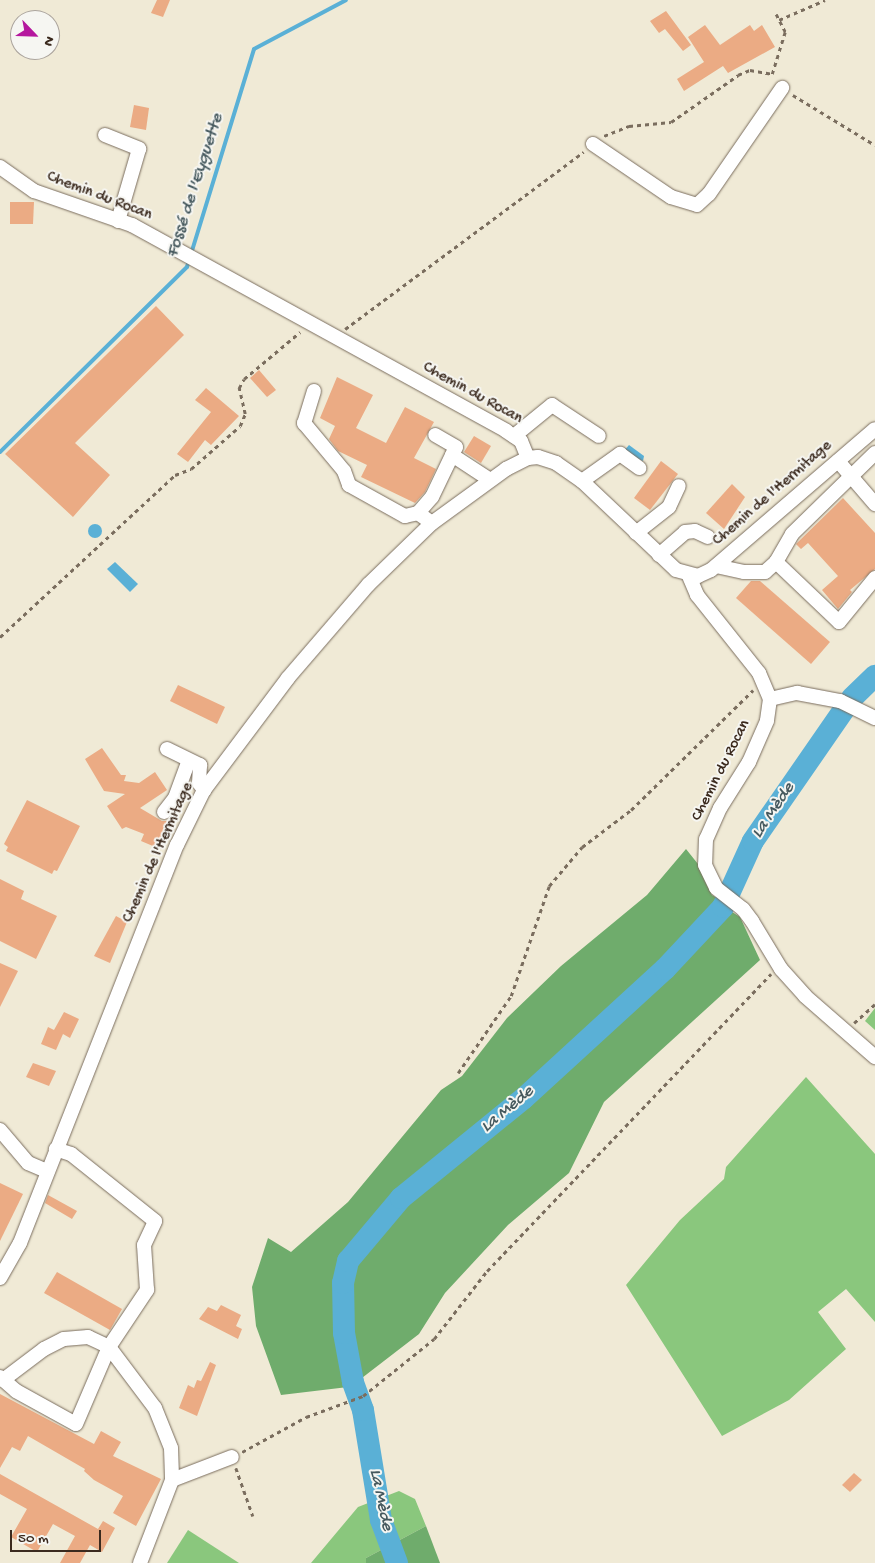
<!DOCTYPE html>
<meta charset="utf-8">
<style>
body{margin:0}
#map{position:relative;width:875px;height:1563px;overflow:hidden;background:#f0ead6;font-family:"Gochi Hand",sans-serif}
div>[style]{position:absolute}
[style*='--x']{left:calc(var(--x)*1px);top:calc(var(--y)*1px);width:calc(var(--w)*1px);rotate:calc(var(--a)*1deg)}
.green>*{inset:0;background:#8ac77d}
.forest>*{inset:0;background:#6fac6c}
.water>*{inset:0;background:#5ab0d6}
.round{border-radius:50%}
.stream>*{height:4px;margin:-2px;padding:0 2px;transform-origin:2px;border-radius:2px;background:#5ab0d6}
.river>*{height:22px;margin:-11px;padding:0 11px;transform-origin:11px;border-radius:11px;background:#5ab0d6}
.building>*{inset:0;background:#ebab84}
.path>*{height:2.5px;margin-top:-1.25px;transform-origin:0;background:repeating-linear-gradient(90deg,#7a6d5e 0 4px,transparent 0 8px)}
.roads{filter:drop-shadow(0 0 1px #7a6d5e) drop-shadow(0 0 1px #7a6d5e)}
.minor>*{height:14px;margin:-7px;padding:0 7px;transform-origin:7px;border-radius:7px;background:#fff}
span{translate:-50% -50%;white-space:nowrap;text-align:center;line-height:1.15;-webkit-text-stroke:4px #f6f6f2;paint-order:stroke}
.street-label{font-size:16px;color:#3b2a1e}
.water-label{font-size:18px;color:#46595e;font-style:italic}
.north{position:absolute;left:10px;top:10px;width:50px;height:50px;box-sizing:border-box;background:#f6f6f2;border:1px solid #aba49d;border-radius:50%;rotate:114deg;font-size:14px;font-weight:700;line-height:20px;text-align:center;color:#3b2a1e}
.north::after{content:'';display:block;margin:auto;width:18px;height:22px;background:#b5179e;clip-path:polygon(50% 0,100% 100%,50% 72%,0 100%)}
.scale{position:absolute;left:10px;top:1530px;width:91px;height:22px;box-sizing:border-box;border:2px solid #3b2a1e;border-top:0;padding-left:6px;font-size:15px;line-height:18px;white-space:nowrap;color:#3b2a1e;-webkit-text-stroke:4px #f6f6f2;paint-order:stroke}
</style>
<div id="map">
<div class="green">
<div style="clip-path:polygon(875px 1008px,875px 1030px,865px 1021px)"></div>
<div style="clip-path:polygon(806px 1077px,875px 1154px,875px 1322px,846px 1289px,818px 1312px,846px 1349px,789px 1400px,722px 1436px,626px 1285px,680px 1220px,724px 1179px,726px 1167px)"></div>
<div style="clip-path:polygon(399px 1491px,415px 1499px,426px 1526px,366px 1558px,366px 1563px,311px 1563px,358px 1507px)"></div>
<div style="clip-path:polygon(188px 1530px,239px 1563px,167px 1563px)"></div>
</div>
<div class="forest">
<div style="clip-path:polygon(686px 849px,698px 864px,712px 895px,720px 900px,716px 909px,657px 972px,517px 1098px,395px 1197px,342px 1260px,337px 1287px,339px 1337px,348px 1387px,281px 1395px,256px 1326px,252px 1287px,268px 1238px,291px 1252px,348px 1202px,441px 1090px,462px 1076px,507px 1018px,561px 966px,647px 895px)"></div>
<div style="clip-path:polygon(729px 910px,740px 917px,760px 960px,604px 1102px,569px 1173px,508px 1225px,445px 1293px,419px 1334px,358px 1381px,348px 1330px,352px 1264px,403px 1202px,530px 1100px,671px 971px)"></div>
<div style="clip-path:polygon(426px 1526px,440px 1563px,366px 1563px,366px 1558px)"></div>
</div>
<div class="water">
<div style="clip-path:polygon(629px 445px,644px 456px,643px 461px,623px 452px)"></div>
<div class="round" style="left:88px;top:524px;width:14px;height:14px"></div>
<div style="clip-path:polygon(115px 562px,138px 584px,130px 592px,107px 569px)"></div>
</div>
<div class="stream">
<div style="--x:191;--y:254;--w:214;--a:-72.9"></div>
<div style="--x:254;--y:49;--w:104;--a:-28"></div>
<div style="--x:0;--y:452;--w:263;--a:-44.7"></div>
<div style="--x:187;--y:267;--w:7;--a:-74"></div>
</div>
<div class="river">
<div style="--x:852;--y:698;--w:32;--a:-44"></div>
<div style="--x:397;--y:1563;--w:46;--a:-110.4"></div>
<div style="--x:381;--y:1520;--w:111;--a:-99.3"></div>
<div style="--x:363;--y:1410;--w:30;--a:-110"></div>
<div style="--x:353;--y:1382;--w:50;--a:-100.4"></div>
<div style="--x:344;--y:1333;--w:50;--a:-91.1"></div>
<div style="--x:343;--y:1283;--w:23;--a:-77"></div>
<div style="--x:348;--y:1261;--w:82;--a:-49.9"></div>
<div style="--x:401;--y:1198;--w:157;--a:-39.1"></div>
<div style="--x:523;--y:1099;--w:193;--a:-42.5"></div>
<div style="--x:665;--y:969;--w:85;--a:-46.9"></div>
<div style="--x:723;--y:907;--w:72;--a:-65.6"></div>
<div style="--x:753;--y:841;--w:162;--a:-55.3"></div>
</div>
<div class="building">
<div style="clip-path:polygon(157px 0,170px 0,163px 17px,151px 13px)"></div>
<div style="clip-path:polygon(666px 11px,691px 45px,683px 51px,665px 29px,659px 33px,650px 21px)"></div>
<div style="clip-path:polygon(705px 25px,720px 45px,750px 25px,754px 31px,762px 25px,775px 47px,728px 73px,723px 66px,684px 91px,677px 79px,704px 62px,688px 37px)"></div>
<div style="clip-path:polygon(134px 105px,149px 108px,146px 130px,130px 127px)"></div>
<div style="clip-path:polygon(10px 202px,34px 202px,33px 224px,10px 224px)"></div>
<div style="clip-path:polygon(156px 306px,184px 335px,75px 443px,110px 475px,73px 517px,5px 454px)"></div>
<div style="clip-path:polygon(259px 370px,276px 390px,267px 397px,250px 378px)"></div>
<div style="clip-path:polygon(337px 377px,373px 395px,356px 428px,386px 443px,405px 407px,434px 422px,414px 458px,436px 469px,425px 492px,415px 503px,361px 477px,367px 465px,338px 451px,329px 439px,335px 426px,320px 418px)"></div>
<div style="clip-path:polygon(206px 388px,239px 416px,211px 445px,205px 440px,188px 462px,177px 454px,211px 412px,195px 400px)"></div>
<div style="clip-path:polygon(474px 436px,491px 446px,481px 463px,464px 452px)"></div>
<div style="clip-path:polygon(661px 461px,678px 474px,650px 510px,634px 498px)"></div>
<div style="clip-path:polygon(732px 484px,745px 497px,724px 529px,706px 513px)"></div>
<div style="clip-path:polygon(843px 498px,875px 533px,875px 569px,850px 590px,852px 592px,838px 609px,822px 590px,838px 576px,808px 543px,801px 549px,796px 544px)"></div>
<div style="clip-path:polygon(751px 581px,760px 581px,830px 642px,811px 664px,736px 598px)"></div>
<div style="clip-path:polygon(178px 685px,225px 707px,217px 724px,170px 701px)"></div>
<div style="clip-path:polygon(102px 748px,121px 775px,126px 775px,124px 781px,139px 783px,155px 772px,167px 790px,140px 808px,162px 821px,171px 821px,160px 849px,141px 841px,144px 834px,126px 827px,122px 829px,107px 806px,125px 794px,104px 791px,85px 759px)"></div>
<div style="clip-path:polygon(27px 800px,80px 826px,57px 871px,54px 870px,52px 874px,6px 851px,8px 847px,4px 844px)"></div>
<div style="clip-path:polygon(0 879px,24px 891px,21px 899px,57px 916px,36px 959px,0 941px)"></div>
<div style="clip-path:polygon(116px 916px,127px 922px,110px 963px,94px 956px)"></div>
<div style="clip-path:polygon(0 963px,18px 971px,0 1007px)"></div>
<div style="clip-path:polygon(64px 1012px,79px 1019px,70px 1038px,63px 1034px,56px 1050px,41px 1044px,48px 1027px,54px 1030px)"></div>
<div style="clip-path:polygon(33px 1063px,56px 1071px,49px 1086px,26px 1077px)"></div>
<div style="clip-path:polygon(0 1183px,23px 1194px,0 1241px)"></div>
<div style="clip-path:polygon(48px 1195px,77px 1211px,72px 1219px,45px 1203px)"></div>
<div style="clip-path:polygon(57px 1272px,122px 1309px,110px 1330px,44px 1293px)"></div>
<div style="clip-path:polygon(221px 1305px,241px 1315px,236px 1326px,242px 1329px,238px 1339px,199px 1319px,208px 1307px,217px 1311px)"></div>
<div style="clip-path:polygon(210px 1362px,216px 1365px,197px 1416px,179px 1408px,188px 1385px,194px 1388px,197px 1380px,201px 1381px)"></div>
<div style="clip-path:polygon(0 1394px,94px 1444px,101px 1431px,121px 1442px,113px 1456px,161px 1479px,136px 1526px,113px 1513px,123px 1496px,94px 1480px,84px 1471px,85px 1469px,28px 1436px,20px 1451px,12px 1447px,0 1468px)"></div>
<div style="clip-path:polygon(854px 1473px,862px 1480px,850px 1492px,842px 1485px)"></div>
<div style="clip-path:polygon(0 1474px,98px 1529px,103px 1521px,115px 1528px,102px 1552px,90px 1545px,80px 1563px,60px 1563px,75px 1536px,53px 1524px,37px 1552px,11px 1537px,27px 1509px,0 1494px)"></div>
</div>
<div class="path">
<div style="--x:779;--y:20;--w:50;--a:-23.5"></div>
<div style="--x:772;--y:74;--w:44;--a:-72.8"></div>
<div style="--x:785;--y:32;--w:20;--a:-117"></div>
<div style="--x:793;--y:95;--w:96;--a:31.4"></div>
<div style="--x:604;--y:136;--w:27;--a:-22"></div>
<div style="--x:629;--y:126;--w:42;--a:-5.4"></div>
<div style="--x:671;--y:122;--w:82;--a:-35"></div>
<div style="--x:738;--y:75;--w:13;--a:-23"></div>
<div style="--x:750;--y:70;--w:22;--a:10"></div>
<div style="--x:345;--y:329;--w:297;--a:-36.6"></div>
<div style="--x:0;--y:637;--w:238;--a:-42.8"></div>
<div style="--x:175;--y:475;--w:17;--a:-21"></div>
<div style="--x:191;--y:469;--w:65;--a:-41.3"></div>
<div style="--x:240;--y:426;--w:13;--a:-67"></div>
<div style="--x:245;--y:414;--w:27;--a:-103"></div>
<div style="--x:239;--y:388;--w:10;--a:-61"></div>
<div style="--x:244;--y:379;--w:73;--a:-40"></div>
<div style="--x:854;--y:1023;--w:28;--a:-42"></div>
<div style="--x:458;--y:1073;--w:93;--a:-55.5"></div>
<div style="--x:511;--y:996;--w:116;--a:-70.9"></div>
<div style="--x:549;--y:886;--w:51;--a:-49.8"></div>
<div style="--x:582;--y:847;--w:61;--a:-37.1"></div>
<div style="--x:631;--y:810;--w:171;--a:-44.5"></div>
<div style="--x:242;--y:1452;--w:73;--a:-28.7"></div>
<div style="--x:306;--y:1417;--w:61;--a:-20.2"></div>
<div style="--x:363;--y:1396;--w:91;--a:-38.8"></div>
<div style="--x:434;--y:1339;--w:86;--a:-52.1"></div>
<div style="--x:487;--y:1271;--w:411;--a:-46.3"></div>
<div style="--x:236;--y:1468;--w:51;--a:70.5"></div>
</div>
<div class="roads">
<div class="minor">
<div style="--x:105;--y:135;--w:37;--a:22"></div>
<div style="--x:139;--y:149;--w:75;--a:106.3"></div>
<div style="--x:593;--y:144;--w:94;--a:34.2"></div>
<div style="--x:671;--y:197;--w:27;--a:17"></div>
<div style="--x:697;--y:205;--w:16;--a:-43"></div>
<div style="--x:709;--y:194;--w:129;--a:-55.4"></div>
<div style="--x:0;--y:167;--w:42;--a:35.2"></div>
<div style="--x:34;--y:191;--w:104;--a:19.1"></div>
<div style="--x:132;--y:225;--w:427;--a:28.8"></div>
<div style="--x:506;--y:431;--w:18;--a:34"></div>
<div style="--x:521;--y:441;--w:18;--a:68"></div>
<div style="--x:314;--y:391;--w:34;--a:107"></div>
<div style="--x:304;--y:423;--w:62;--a:50.2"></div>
<div style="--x:344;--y:471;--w:15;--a:70"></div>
<div style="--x:349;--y:485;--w:64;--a:29"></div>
<div style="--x:405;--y:516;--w:13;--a:-13"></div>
<div style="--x:418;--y:513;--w:17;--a:36"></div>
<div style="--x:514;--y:436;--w:49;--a:-39.2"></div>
<div style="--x:552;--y:405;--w:56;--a:33.4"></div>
<div style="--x:452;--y:455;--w:45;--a:33.3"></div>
<div style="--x:838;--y:461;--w:57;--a:49.3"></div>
<div style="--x:582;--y:481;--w:47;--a:-35.4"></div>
<div style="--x:620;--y:454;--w:24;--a:36"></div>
<div style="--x:418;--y:513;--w:21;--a:-49"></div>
<div style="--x:432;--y:497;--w:55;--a:-64.4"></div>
<div style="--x:456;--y:447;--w:24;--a:-150"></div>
<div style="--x:636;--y:533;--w:42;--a:-38.2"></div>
<div style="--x:669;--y:507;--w:23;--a:-65"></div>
<div style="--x:659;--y:555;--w:35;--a:-41"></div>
<div style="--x:685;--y:532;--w:10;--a:-6"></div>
<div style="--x:695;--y:531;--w:14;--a:25"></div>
<div style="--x:776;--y:562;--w:87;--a:43.6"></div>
<div style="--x:839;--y:622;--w:57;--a:-50.7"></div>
<div style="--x:716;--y:566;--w:29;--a:12"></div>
<div style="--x:744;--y:572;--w:21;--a:0"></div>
<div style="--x:765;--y:572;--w:15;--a:-42"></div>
<div style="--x:776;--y:562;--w:32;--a:-60"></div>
<div style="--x:792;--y:534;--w:116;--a:-44.3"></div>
<div style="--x:689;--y:576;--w:21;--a:67"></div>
<div style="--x:697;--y:595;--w:100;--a:51.5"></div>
<div style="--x:759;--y:673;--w:28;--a:67"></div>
<div style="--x:770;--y:699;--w:22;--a:98"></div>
<div style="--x:767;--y:721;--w:45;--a:113.7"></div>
<div style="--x:749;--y:762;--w:54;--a:122.2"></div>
<div style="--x:720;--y:808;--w:34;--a:114"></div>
<div style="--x:706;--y:839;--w:26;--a:92"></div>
<div style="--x:705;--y:865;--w:25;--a:64"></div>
<div style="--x:716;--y:888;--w:34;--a:38"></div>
<div style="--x:743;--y:909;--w:15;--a:53"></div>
<div style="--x:752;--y:921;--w:56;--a:58.9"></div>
<div style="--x:781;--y:969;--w:36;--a:48"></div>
<div style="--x:805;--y:996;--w:93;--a:41.1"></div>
<div style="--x:770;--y:699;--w:28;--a:-13"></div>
<div style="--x:797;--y:693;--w:44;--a:10.5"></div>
<div style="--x:840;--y:701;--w:39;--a:26"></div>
<div style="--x:167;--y:749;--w:37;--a:26"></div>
<div style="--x:200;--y:765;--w:18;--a:93"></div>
<div style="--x:199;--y:783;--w:9;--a:54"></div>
<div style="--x:164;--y:812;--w:18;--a:-52"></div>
<div style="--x:175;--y:798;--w:40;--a:-69.8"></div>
<div style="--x:0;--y:1130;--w:43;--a:49.7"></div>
<div style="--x:28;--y:1163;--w:21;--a:23"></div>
<div style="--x:0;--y:1278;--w:40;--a:-60.3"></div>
<div style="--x:20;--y:1243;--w:428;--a:-68.5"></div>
<div style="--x:177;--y:845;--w:61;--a:-63.9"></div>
<div style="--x:204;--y:790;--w:140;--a:-53.1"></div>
<div style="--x:288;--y:678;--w:123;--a:-49.3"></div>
<div style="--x:368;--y:585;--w:89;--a:-44.1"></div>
<div style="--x:432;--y:523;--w:92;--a:-36.1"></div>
<div style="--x:506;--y:469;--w:25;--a:-27"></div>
<div style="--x:528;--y:458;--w:10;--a:-6"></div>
<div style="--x:538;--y:457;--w:19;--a:18"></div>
<div style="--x:556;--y:463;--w:32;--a:35"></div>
<div style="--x:582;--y:481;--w:129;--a:43.4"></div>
<div style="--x:676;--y:570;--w:23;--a:15"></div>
<div style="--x:698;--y:576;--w:14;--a:-25"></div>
<div style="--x:711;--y:570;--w:216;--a:-40.7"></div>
<div style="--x:0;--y:1377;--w:21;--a:41"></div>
<div style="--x:16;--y:1391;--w:68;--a:28.8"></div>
<div style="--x:76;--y:1424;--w:84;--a:-66.8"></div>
<div style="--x:109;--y:1347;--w:76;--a:53"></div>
<div style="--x:155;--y:1408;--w:43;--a:68.2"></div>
<div style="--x:171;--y:1448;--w:32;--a:88"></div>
<div style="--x:3;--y:1380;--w:51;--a:-37.1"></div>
<div style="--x:44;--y:1349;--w:22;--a:-27"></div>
<div style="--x:64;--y:1339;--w:24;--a:-5"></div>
<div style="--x:88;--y:1337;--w:23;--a:25"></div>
<div style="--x:109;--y:1347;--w:69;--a:-56.3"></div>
<div style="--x:147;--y:1290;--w:45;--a:-93.8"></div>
<div style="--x:144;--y:1245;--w:26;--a:-65"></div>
<div style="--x:155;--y:1221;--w:107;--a:-141.4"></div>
<div style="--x:71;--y:1154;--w:16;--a:-162"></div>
<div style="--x:140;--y:1563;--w:89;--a:-68.9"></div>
<div style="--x:172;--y:1480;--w:64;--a:-21"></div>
</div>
</div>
<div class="street-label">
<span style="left:99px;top:197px;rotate:21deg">Chemin du Rocan</span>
<span style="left:472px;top:394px;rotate:29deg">Chemin du Rocan</span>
<span style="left:773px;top:494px;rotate:-41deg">Chemin de l'Hermitage</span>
<span style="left:722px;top:771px;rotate:-63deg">Chemin du Rocan</span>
<span style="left:159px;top:853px;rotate:-66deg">Chemin de l'Hermitage</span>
</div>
<div class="water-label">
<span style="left:196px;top:186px;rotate:-72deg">Fossé de l'Eyguette</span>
<span style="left:774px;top:811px;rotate:-56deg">La Mède</span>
<span style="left:508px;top:1110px;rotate:-40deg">La Mède</span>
<span style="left:380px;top:1500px;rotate:78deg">La Mède</span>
</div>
<div class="north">N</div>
<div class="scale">50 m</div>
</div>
